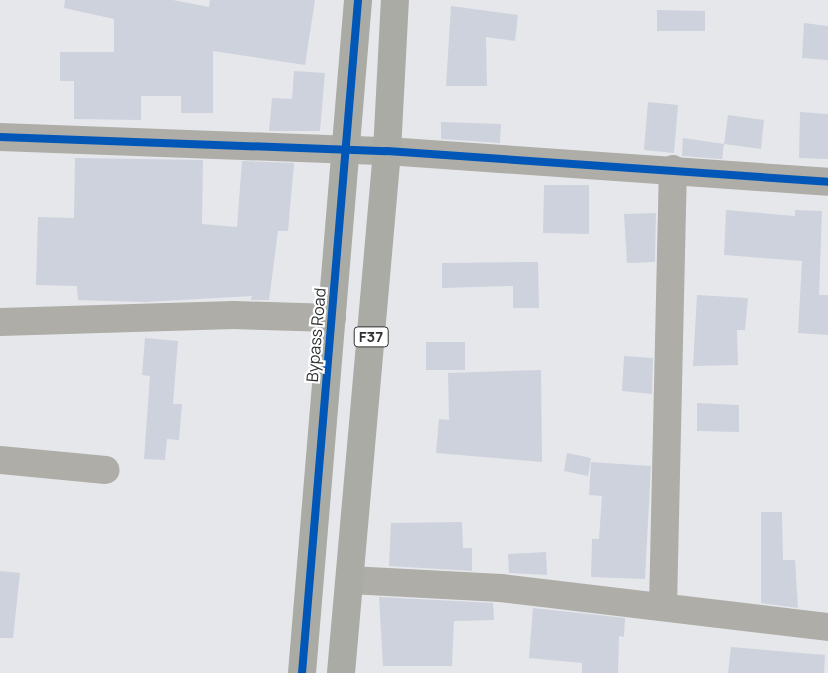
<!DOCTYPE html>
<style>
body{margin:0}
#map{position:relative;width:828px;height:673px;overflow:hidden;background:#e5e7eb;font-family:Manrope,sans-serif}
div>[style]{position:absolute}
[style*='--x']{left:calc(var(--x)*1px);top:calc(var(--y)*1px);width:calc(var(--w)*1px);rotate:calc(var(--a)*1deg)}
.building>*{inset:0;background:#cdd2dd}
.minor>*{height:28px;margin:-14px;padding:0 14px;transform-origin:14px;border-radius:14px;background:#aeada7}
.highway>*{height:28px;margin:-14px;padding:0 14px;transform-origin:14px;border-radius:14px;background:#aaaba4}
.cycleway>*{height:8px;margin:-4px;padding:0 4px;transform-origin:4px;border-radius:4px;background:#0057b8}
span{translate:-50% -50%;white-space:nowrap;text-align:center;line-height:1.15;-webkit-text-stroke:4.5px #fff;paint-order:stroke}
.shield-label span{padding:1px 4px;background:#fff;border:1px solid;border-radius:4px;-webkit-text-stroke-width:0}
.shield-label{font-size:15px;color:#2f3032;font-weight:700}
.street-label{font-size:16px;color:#2f3032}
</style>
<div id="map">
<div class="building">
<div style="clip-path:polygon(65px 0,173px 0,209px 7px,210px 0,315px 0,305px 65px,213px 51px,213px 113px,181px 113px,181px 96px,141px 96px,141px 120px,74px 119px,74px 81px,60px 81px,60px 52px,114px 52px,114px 19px,64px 8px)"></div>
<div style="clip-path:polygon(451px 6px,518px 15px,515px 41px,486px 37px,487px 86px,446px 86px)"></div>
<div style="clip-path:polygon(657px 10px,705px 11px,705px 31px,657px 31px)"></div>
<div style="clip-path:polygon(804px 23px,828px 26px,828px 60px,802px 58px)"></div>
<div style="clip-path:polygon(294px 71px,325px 73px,320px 131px,269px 131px,272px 98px,292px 99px)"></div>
<div style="clip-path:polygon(648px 102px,678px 105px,674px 153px,644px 150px)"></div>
<div style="clip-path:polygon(800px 112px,828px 114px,828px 159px,799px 158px)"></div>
<div style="clip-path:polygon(728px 115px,764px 120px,761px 149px,724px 144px)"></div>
<div style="clip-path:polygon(441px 122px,501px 124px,500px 143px,441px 139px)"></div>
<div style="clip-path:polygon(683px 138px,724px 144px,722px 159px,682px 156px)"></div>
<div style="clip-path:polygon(75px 158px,203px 160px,202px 224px,237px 227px,242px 161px,294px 163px,288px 231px,278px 231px,269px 300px,251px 300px,252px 296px,145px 302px,78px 300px,77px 286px,36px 285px,38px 217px,74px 218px)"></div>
<div style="clip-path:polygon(544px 185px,589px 185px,589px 234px,543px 233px)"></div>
<div style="clip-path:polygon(726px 210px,795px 216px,795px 210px,822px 211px,819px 295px,828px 295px,828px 335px,798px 333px,802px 261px,724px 255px)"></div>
<div style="clip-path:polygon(656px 213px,655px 262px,627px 263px,624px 214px)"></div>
<div style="clip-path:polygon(538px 262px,539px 308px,513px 308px,513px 286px,442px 288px,442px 263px)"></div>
<div style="clip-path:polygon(697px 295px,748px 298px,745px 330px,737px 330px,738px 365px,693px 366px)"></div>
<div style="clip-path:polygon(145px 338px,178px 341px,173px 404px,182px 404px,179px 440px,167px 439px,165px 460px,144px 459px,150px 376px,142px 375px)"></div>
<div style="clip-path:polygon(426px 342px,465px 342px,465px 370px,426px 370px)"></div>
<div style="clip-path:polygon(624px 356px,653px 358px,652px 394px,622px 391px)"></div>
<div style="clip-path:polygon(541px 370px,542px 462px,436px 453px,439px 419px,449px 420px,448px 373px)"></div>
<div style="clip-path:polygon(697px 403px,739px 405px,739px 432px,697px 431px)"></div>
<div style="clip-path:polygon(567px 453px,591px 458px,588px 476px,564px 471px)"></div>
<div style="clip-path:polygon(591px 462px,651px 466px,645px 579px,591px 577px,592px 539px,599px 539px,602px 496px,589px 495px)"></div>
<div style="clip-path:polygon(761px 512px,782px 512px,783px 560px,795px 560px,798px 608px,761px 603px)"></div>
<div style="clip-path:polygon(462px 522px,463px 548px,472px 548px,472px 571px,389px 566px,391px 523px)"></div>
<div style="clip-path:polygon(546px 552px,547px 575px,509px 573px,508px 554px)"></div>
<div style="clip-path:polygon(0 571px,20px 573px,13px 638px,0 638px)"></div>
<div style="clip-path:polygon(379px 597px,493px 603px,494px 620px,454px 621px,452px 666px,383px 666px)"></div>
<div style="clip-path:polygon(533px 608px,625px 618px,624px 637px,619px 636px,618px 673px,582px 673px,582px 663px,529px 658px)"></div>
<div style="clip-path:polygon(731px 647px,825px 655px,824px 673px,728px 673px)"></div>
</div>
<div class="minor">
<div style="--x:0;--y:137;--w:387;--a:2.1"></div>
<div style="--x:387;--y:151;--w:442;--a:4"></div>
<div style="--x:0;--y:322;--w:234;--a:-1.7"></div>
<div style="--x:234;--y:315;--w:98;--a:1.8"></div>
<div style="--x:0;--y:460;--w:106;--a:5.4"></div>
<div style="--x:350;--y:580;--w:151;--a:3"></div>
<div style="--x:501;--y:588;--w:329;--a:6.8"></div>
<div style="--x:663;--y:606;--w:437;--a:-88.7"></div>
</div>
<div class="highway">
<div style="--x:302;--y:673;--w:675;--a:-85.24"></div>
<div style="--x:341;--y:673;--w:524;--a:-84.96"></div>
<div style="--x:387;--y:151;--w:151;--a:-87"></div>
</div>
<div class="cycleway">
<div style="--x:0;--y:137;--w:387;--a:2.1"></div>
<div style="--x:387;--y:151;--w:442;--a:4"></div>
<div style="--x:302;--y:673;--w:675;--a:-85.24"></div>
</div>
<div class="shield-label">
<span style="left:371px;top:337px">F37</span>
</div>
<div class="street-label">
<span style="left:316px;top:335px;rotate:-85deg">Bypass Road</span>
</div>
</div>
